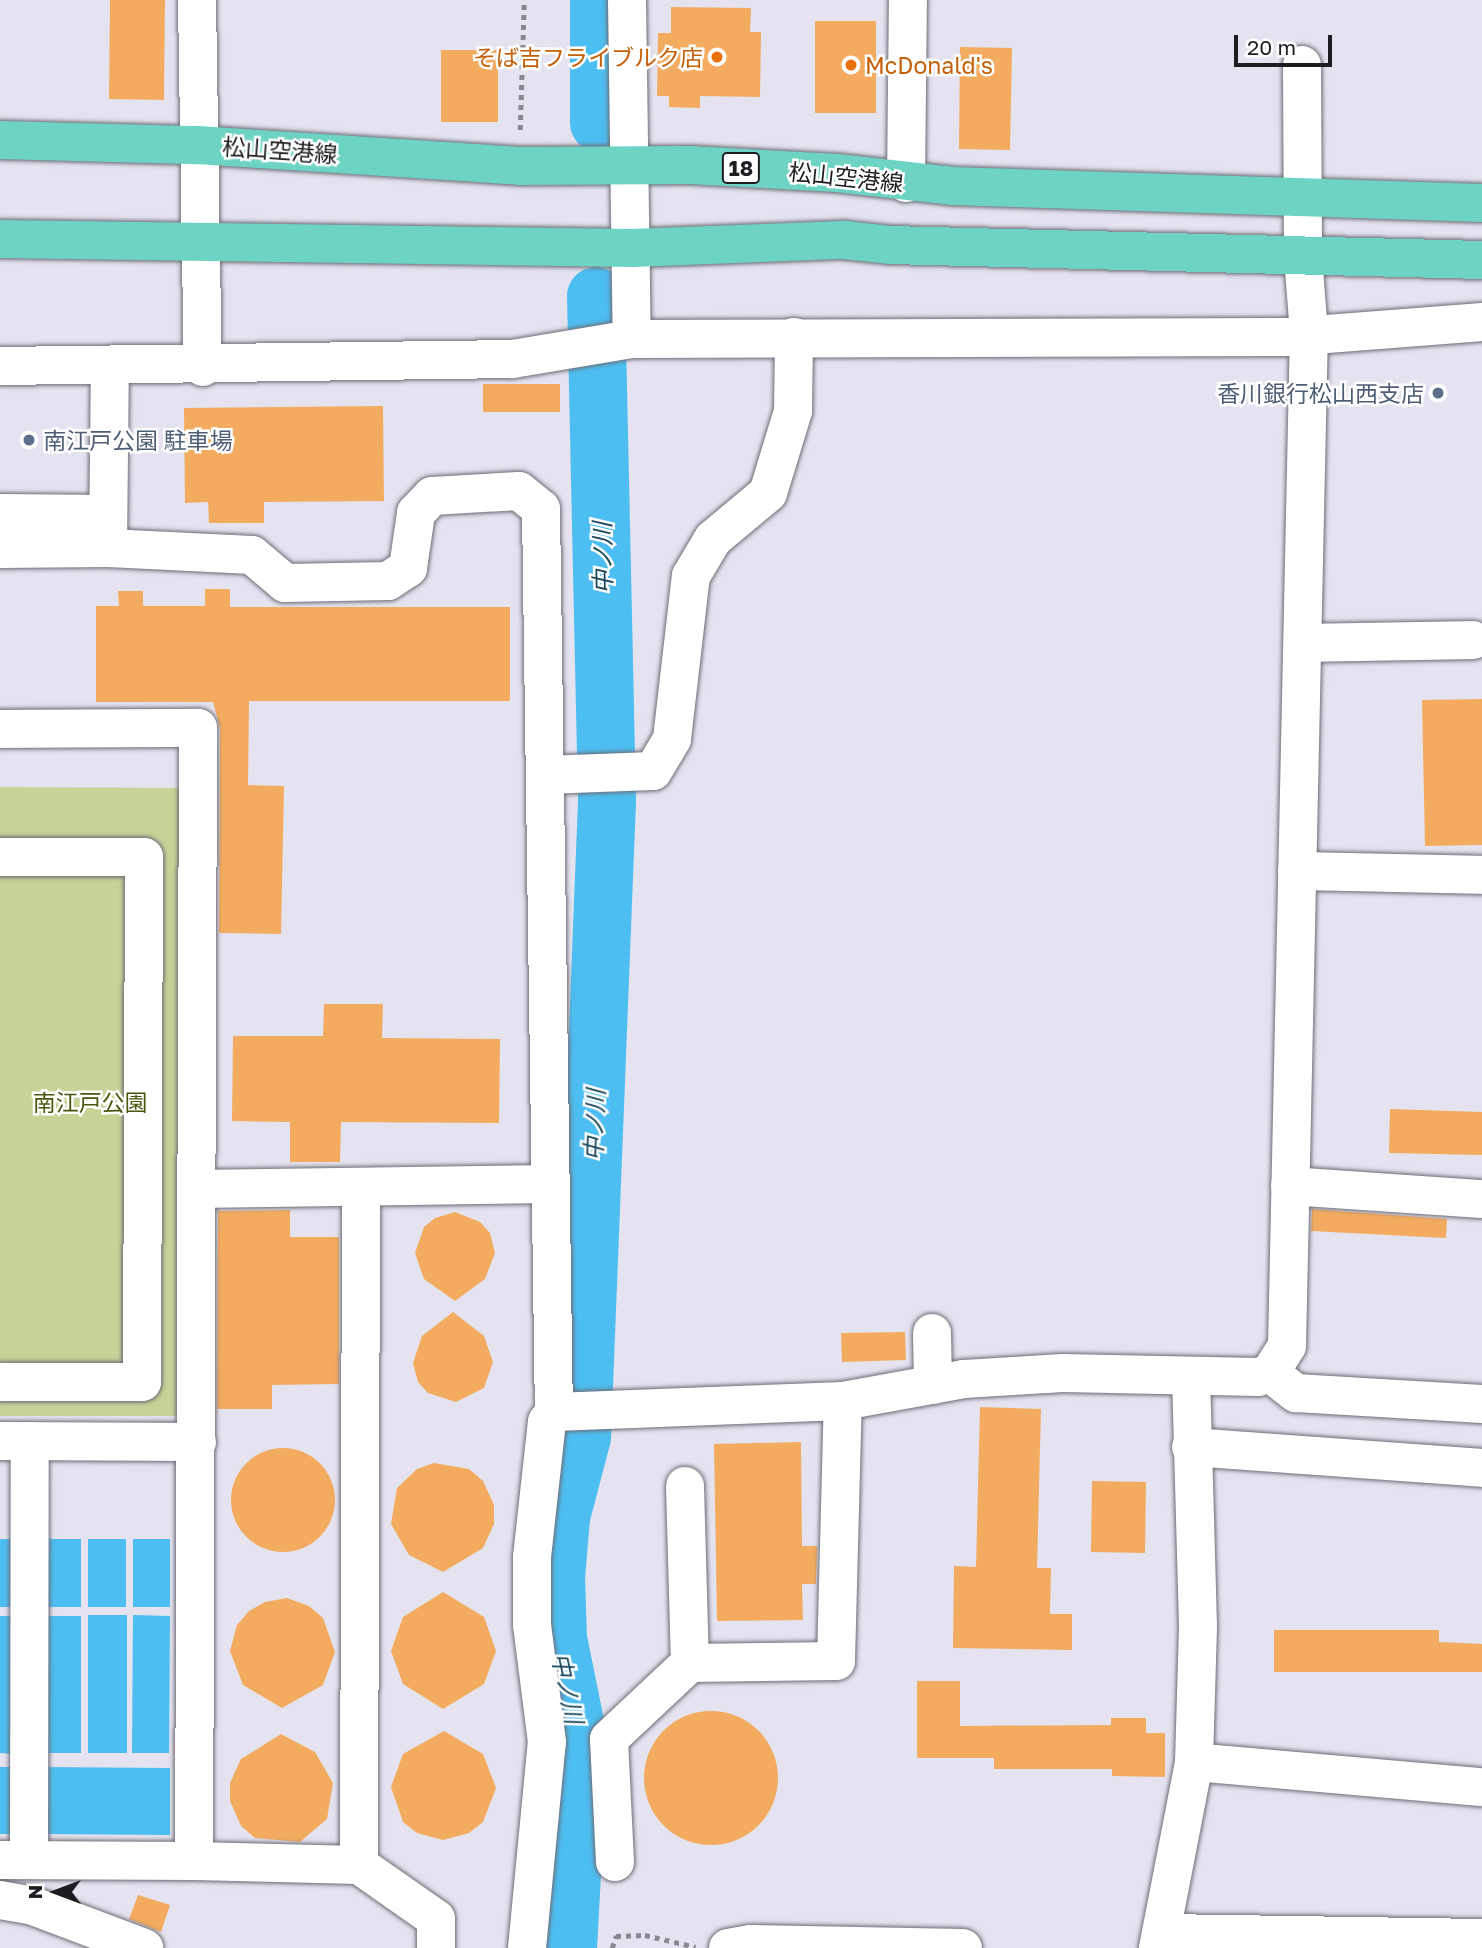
<!DOCTYPE html>
<meta charset="utf-8">
<style>
body{margin:0}
#map{position:relative;width:1482px;height:1948px;overflow:hidden;background:#e4e3ef;font-family:"Golos Text","Noto Sans JP",sans-serif}
div>[style]{position:absolute}
[style*='--x']{left:calc(var(--x)*1px);top:calc(var(--y)*1px);width:calc(var(--w)*1px);rotate:calc(var(--a)*1deg)}
.green>*{inset:0;background:#c6d497}
.water>*{inset:0;background:#4dbef2}
.river>*{height:58px;margin:-29px;padding:0 29px;transform-origin:29px;border-radius:29px;background:#4dbef2}
.building>*{inset:0;background:#f3ac5f}
.round{border-radius:50%}
.path>*{height:4.5px;margin-top:-2.25px;transform-origin:0;background:repeating-linear-gradient(90deg,#898891 0 5px,transparent 0 10px)}
.roads{filter:drop-shadow(0 0 2px #6e6d77) drop-shadow(0 0 2px #6e6d77)}
.minor>*{height:38px;margin:-19px;padding:0 19px;transform-origin:19px;border-radius:19px;background:#fff}
.major>*{height:38px;margin:-19px;padding:0 19px;transform-origin:19px;border-radius:19px;background:#6dd4c3}
.dots>*{width:19px;height:19px;translate:-50% -50%;box-sizing:border-box;border:4px solid #fff;border-radius:50%}
span{translate:-50% -50%;white-space:nowrap;text-align:center;line-height:1.15;-webkit-text-stroke:5px #fff;paint-order:stroke}
.shield-label span{padding:2px 5px;background:#fff;border:2px solid;border-radius:5px;-webkit-text-stroke-width:0}
.shield-label{font-size:21px;color:#1d1c20;font-weight:700}
.food-label{font-size:23px;color:#c56008}
.right{translate:-100% -50%;text-align:right}
.left{translate:0 -50%;text-align:left}
.street-label{font-size:23px;color:#1d1c20}
.service-label{font-size:23px;color:#4e5e75}
.park-label{font-size:23px;color:#4b560e}
.water-label{font-size:24px;color:#18475c;font-style:italic}
.north{position:absolute;left:21px;top:1857px;width:70px;height:70px;-webkit-text-stroke:5px #fff;paint-order:stroke;rotate:270deg;font-size:19px;font-weight:700;line-height:28px;text-align:center;color:#1d1c20}
.north::after{content:'';display:block;margin:auto;width:24px;height:32px;background:#1d1c20;clip-path:polygon(50% 0,100% 100%,50% 72%,0 100%)}
.scale{position:absolute;left:1234px;top:35px;width:98px;height:32px;box-sizing:border-box;border:4px solid #1d1c20;border-top:0;padding-left:9px;font-size:21px;line-height:24px;white-space:nowrap;color:#1d1c20;-webkit-text-stroke:5px #fff;paint-order:stroke}
</style>
<div id="map">
<div class="green">
<div style="clip-path:polygon(0 787px,180px 788px,178px 1416px,0 1416px)"></div>
</div>
<div class="water">
<div style="clip-path:polygon(0 1539px,18px 1539px,17px 1607px,0 1607px)"></div>
<div style="clip-path:polygon(43px 1539px,81px 1539px,81px 1607px,43px 1607px)"></div>
<div style="clip-path:polygon(88px 1539px,126px 1539px,126px 1607px,88px 1607px)"></div>
<div style="clip-path:polygon(133px 1539px,170px 1539px,170px 1607px,133px 1607px)"></div>
<div style="clip-path:polygon(88px 1615px,127px 1615px,127px 1753px,88px 1753px)"></div>
<div style="clip-path:polygon(133px 1615px,170px 1616px,169px 1753px,132px 1753px)"></div>
<div style="clip-path:polygon(0 1616px,17px 1616px,16px 1754px,0 1753px)"></div>
<div style="clip-path:polygon(42px 1616px,81px 1616px,81px 1753px,42px 1753px)"></div>
<div style="clip-path:polygon(0 1767px,19px 1767px,19px 1834px,0 1834px)"></div>
<div style="clip-path:polygon(39px 1767px,170px 1768px,170px 1835px,39px 1834px)"></div>
</div>
<div class="river">
<div style="--x:599;--y:0;--w:123;--a:90"></div>
<div style="--x:568;--y:1948;--w:206;--a:-86.9"></div>
<div style="--x:579;--y:1742;--w:105;--a:-101.5"></div>
<div style="--x:558;--y:1639;--w:62;--a:-91.8"></div>
<div style="--x:556;--y:1577;--w:60;--a:-85.2"></div>
<div style="--x:561;--y:1517;--w:83;--a:-75.3"></div>
<div style="--x:582;--y:1437;--w:637;--a:-87.75"></div>
<div style="--x:607;--y:800;--w:504;--a:-91.25"></div>
</div>
<div class="building">
<div style="clip-path:polygon(110px 0,165px 0,164px 100px,109px 99px)"></div>
<div style="clip-path:polygon(671px 7px,751px 8px,750px 32px,761px 32px,760px 97px,700px 96px,700px 108px,669px 107px,669px 96px,657px 96px,658px 33px,671px 33px)"></div>
<div style="clip-path:polygon(815px 21px,876px 21px,876px 113px,815px 113px)"></div>
<div style="clip-path:polygon(960px 47px,1012px 48px,1010px 150px,959px 149px)"></div>
<div style="clip-path:polygon(441px 50px,498px 50px,498px 122px,441px 122px)"></div>
<div style="clip-path:polygon(483px 384px,560px 384px,560px 412px,483px 412px)"></div>
<div style="clip-path:polygon(383px 406px,384px 501px,264px 502px,264px 523px,209px 523px,208px 502px,185px 503px,184px 408px)"></div>
<div style="clip-path:polygon(205px 589px,230px 589px,230px 607px,510px 607px,510px 701px,249px 701px,248px 785px,284px 786px,281px 934px,219px 933px,220px 728px,213px 702px,96px 702px,96px 606px,119px 606px,118px 591px,143px 591px,143px 606px,205px 606px)"></div>
<div style="clip-path:polygon(1482px 699px,1482px 845px,1425px 846px,1422px 700px)"></div>
<div style="clip-path:polygon(324px 1004px,383px 1004px,382px 1038px,500px 1039px,499px 1123px,341px 1122px,340px 1162px,290px 1162px,290px 1122px,232px 1121px,233px 1036px,323px 1036px)"></div>
<div style="clip-path:polygon(1390px 1109px,1482px 1112px,1482px 1155px,1389px 1153px)"></div>
<div style="clip-path:polygon(1312px 1209px,1447px 1219px,1446px 1238px,1311px 1231px)"></div>
<div style="clip-path:polygon(290px 1210px,290px 1237px,339px 1237px,339px 1384px,272px 1385px,272px 1409px,217px 1409px,218px 1211px)"></div>
<div style="clip-path:polygon(455px 1212px,480px 1222px,490px 1233px,495px 1253px,485px 1279px,455px 1301px,424px 1279px,415px 1253px,424px 1227px,435px 1218px)"></div>
<div style="clip-path:polygon(453px 1312px,484px 1336px,493px 1362px,484px 1388px,456px 1402px,428px 1393px,418px 1382px,413px 1363px,422px 1336px)"></div>
<div style="clip-path:polygon(905px 1332px,906px 1360px,842px 1362px,841px 1333px)"></div>
<div style="clip-path:polygon(980px 1407px,1041px 1409px,1037px 1568px,1051px 1568px,1050px 1614px,1072px 1614px,1072px 1650px,953px 1648px,954px 1566px,976px 1567px)"></div>
<div style="clip-path:polygon(801px 1442px,802px 1546px,817px 1546px,817px 1554px,816px 1584px,802px 1584px,803px 1620px,717px 1621px,714px 1444px)"></div>
<div class="round" style="left:231px;top:1448px;width:104px;height:104px"></div>
<div style="clip-path:polygon(434px 1463px,469px 1469px,483px 1481px,494px 1505px,494px 1524px,483px 1548px,443px 1572px,409px 1555px,391px 1524px,397px 1488px,417px 1469px)"></div>
<div style="clip-path:polygon(1092px 1481px,1146px 1482px,1145px 1553px,1091px 1552px)"></div>
<div style="clip-path:polygon(443px 1592px,484px 1617px,496px 1651px,484px 1684px,443px 1709px,403px 1684px,391px 1651px,403px 1617px)"></div>
<div style="clip-path:polygon(287px 1598px,309px 1606px,323px 1618px,335px 1652px,323px 1685px,282px 1708px,243px 1685px,230px 1651px,237px 1625px,249px 1611px,265px 1602px)"></div>
<div style="clip-path:polygon(1274px 1630px,1439px 1630px,1439px 1642px,1482px 1644px,1482px 1672px,1274px 1672px)"></div>
<div style="clip-path:polygon(917px 1681px,960px 1681px,960px 1726px,1111px 1725px,1111px 1718px,1146px 1718px,1146px 1733px,1165px 1733px,1165px 1777px,1112px 1776px,1112px 1769px,994px 1769px,994px 1758px,917px 1758px)"></div>
<div class="round" style="left:644px;top:1711px;width:134px;height:134px"></div>
<div style="clip-path:polygon(444px 1731px,483px 1754px,496px 1788px,483px 1822px,469px 1833px,443px 1840px,417px 1833px,403px 1822px,391px 1787px,403px 1754px)"></div>
<div style="clip-path:polygon(281px 1734px,315px 1752px,333px 1783px,327px 1819px,300px 1842px,255px 1838px,241px 1826px,230px 1801px,230px 1783px,241px 1759px)"></div>
<div style="clip-path:polygon(138px 1895px,170px 1905px,161px 1932px,129px 1919px)"></div>
</div>
<div class="path">
<div style="--x:520;--y:130;--w:130;--a:-88.2"></div>
<div style="--x:612;--y:1948;--w:13;--a:-72"></div>
<div style="--x:616;--y:1936;--w:29;--a:-2"></div>
<div style="--x:645;--y:1935;--w:52;--a:13.2"></div>
</div>
<div class="roads">
<div class="minor">
<div style="--x:197;--y:0;--w:367;--a:89.1"></div>
<div style="--x:627;--y:0;--w:339;--a:89.2"></div>
<div style="--x:906;--y:183;--w:183;--a:-89.4"></div>
<div style="--x:0;--y:366;--w:512;--a:-0.78"></div>
<div style="--x:512;--y:359;--w:122;--a:-9.5"></div>
<div style="--x:632;--y:339;--w:656;--a:-0.17"></div>
<div style="--x:1288;--y:337;--w:195;--a:-4.4"></div>
<div style="--x:0;--y:513;--w:108;--a:0.5"></div>
<div style="--x:108;--y:548;--w:144;--a:2.8"></div>
<div style="--x:252;--y:555;--w:43;--a:40.3"></div>
<div style="--x:285;--y:583;--w:103;--a:-1.1"></div>
<div style="--x:388;--y:581;--w:24;--a:-33"></div>
<div style="--x:408;--y:568;--w:56;--a:-81.7"></div>
<div style="--x:416;--y:513;--w:23;--a:-47"></div>
<div style="--x:432;--y:496;--w:87;--a:-3.3"></div>
<div style="--x:519;--y:491;--w:28;--a:39"></div>
<div style="--x:541;--y:509;--w:903;--a:89.18"></div>
<div style="--x:0;--y:549;--w:108;--a:-0.5"></div>
<div style="--x:108;--y:548;--w:183;--a:-89.4"></div>
<div style="--x:1304;--y:643;--w:169;--a:-1"></div>
<div style="--x:0;--y:729;--w:198;--a:-0.3"></div>
<div style="--x:198;--y:728;--w:1133;--a:90.2"></div>
<div style="--x:194;--y:1861;--w:194;--a:-179.7"></div>
<div style="--x:545;--y:775;--w:108;--a:-2.1"></div>
<div style="--x:653;--y:771;--w:37;--a:-59"></div>
<div style="--x:672;--y:739;--w:164;--a:-83.4"></div>
<div style="--x:691;--y:576;--w:43;--a:-59.3"></div>
<div style="--x:713;--y:539;--w:72;--a:-39.9"></div>
<div style="--x:768;--y:493;--w:86;--a:-73"></div>
<div style="--x:793;--y:411;--w:74;--a:-89.2"></div>
<div style="--x:0;--y:857;--w:144;--a:0"></div>
<div style="--x:144;--y:857;--w:525;--a:90.22"></div>
<div style="--x:142;--y:1382;--w:142;--a:180"></div>
<div style="--x:1297;--y:871;--w:185;--a:1.2"></div>
<div style="--x:1290;--y:1186;--w:192;--a:3.9"></div>
<div style="--x:198;--y:1189;--w:351;--a:-0.8"></div>
<div style="--x:932;--y:1333;--w:52;--a:88.9"></div>
<div style="--x:1270;--y:1373;--w:33;--a:38"></div>
<div style="--x:1296;--y:1393;--w:186;--a:3.4"></div>
<div style="--x:0;--y:1441;--w:197;--a:0.3"></div>
<div style="--x:1191;--y:1447;--w:292;--a:4.1"></div>
<div style="--x:685;--y:1486;--w:177;--a:88.4"></div>
<div style="--x:1194;--y:1762;--w:289;--a:5"></div>
<div style="--x:29;--y:1860;--w:419;--a:-89.9"></div>
<div style="--x:194;--y:1861;--w:165;--a:1.4"></div>
<div style="--x:359;--y:1865;--w:94;--a:35"></div>
<div style="--x:436;--y:1919;--w:29;--a:90"></div>
<div style="--x:615;--y:1862;--w:123;--a:-92.8"></div>
<div style="--x:609;--y:1739;--w:111;--a:-43.2"></div>
<div style="--x:690;--y:1663;--w:146;--a:-0.8"></div>
<div style="--x:836;--y:1661;--w:260;--a:-88.5"></div>
<div style="--x:359;--y:1865;--w:678;--a:-89.83"></div>
<div style="--x:0;--y:1900;--w:34;--a:10"></div>
<div style="--x:33;--y:1906;--w:119;--a:20.7"></div>
<div style="--x:1164;--y:1933;--w:318;--a:0.9"></div>
<div style="--x:527;--y:1948;--w:207;--a:-84.5"></div>
<div style="--x:547;--y:1742;--w:118;--a:-97.3"></div>
<div style="--x:532;--y:1625;--w:68;--a:-90"></div>
<div style="--x:532;--y:1557;--w:136;--a:-83.7"></div>
<div style="--x:547;--y:1422;--w:12;--a:-55"></div>
<div style="--x:554;--y:1412;--w:289;--a:-2.2"></div>
<div style="--x:843;--y:1401;--w:123;--a:-10.3"></div>
<div style="--x:964;--y:1379;--w:99;--a:-3.5"></div>
<div style="--x:1063;--y:1373;--w:195;--a:1.2"></div>
<div style="--x:1258;--y:1377;--w:13;--a:-18"></div>
<div style="--x:1270;--y:1373;--w:32;--a:-58"></div>
<div style="--x:1287;--y:1346;--w:1013;--a:-88.76"></div>
<div style="--x:1309;--y:333;--w:76;--a:-94.5"></div>
<div style="--x:1303;--y:257;--w:192;--a:-90.3"></div>
<div style="--x:728;--y:1948;--w:23;--a:-10"></div>
<div style="--x:751;--y:1944;--w:212;--a:1.1"></div>
<div style="--x:1158;--y:1948;--w:189;--a:-79"></div>
<div style="--x:1194;--y:1762;--w:136;--a:-88.3"></div>
<div style="--x:1198;--y:1626;--w:247;--a:-91.6"></div>
</div>
<div class="major">
<div style="--x:0;--y:140;--w:197;--a:1.5"></div>
<div style="--x:197;--y:145;--w:324;--a:3.7"></div>
<div style="--x:520;--y:166;--w:170;--a:-0.3"></div>
<div style="--x:690;--y:165;--w:147;--a:3.1"></div>
<div style="--x:837;--y:173;--w:116;--a:6.4"></div>
<div style="--x:952;--y:186;--w:530;--a:1.84"></div>
<div style="--x:0;--y:239;--w:632;--a:0.82"></div>
<div style="--x:632;--y:248;--w:212;--a:-2.2"></div>
<div style="--x:844;--y:240;--w:46;--a:6.2"></div>
<div style="--x:890;--y:245;--w:592;--a:1.45"></div>
</div>
</div>
<div class="dots">
<div style="left:717px;top:57px;background:#e8710a"></div>
<div style="left:851px;top:65px;background:#e8710a"></div>
<div style="left:1438px;top:393px;background:#5c6f8a"></div>
<div style="left:29px;top:440px;background:#5c6f8a"></div>
</div>
<div class="shield-label">
<span style="left:741px;top:168px">18</span>
</div>
<div class="food-label">
<span class="right" style="left:703px;top:57px">そば吉フライブルク店</span>
<span class="left" style="left:865px;top:65px">McDonald's</span>
</div>
<div class="street-label">
<span style="left:280px;top:150px;rotate:4deg">松山空港線</span>
<span style="left:846px;top:177px;rotate:6deg">松山空港線</span>
</div>
<div class="service-label">
<span class="right" style="left:1424px;top:393px">香川銀行松山西支店</span>
<span class="left" style="left:43px;top:440px">南江戸公園 駐車場</span>
</div>
<div class="park-label">
<span style="left:90px;top:1102px">南江戸公園</span>
</div>
<div class="water-label">
<span style="left:602px;top:558px;rotate:-91deg">中ノ川</span>
<span style="left:594px;top:1125px;rotate:-88deg">中ノ川</span>
<span style="left:568px;top:1688px;rotate:78deg">中ノ川</span>
</div>
<div class="north">N</div>
<div class="scale">20 m</div>
</div>
